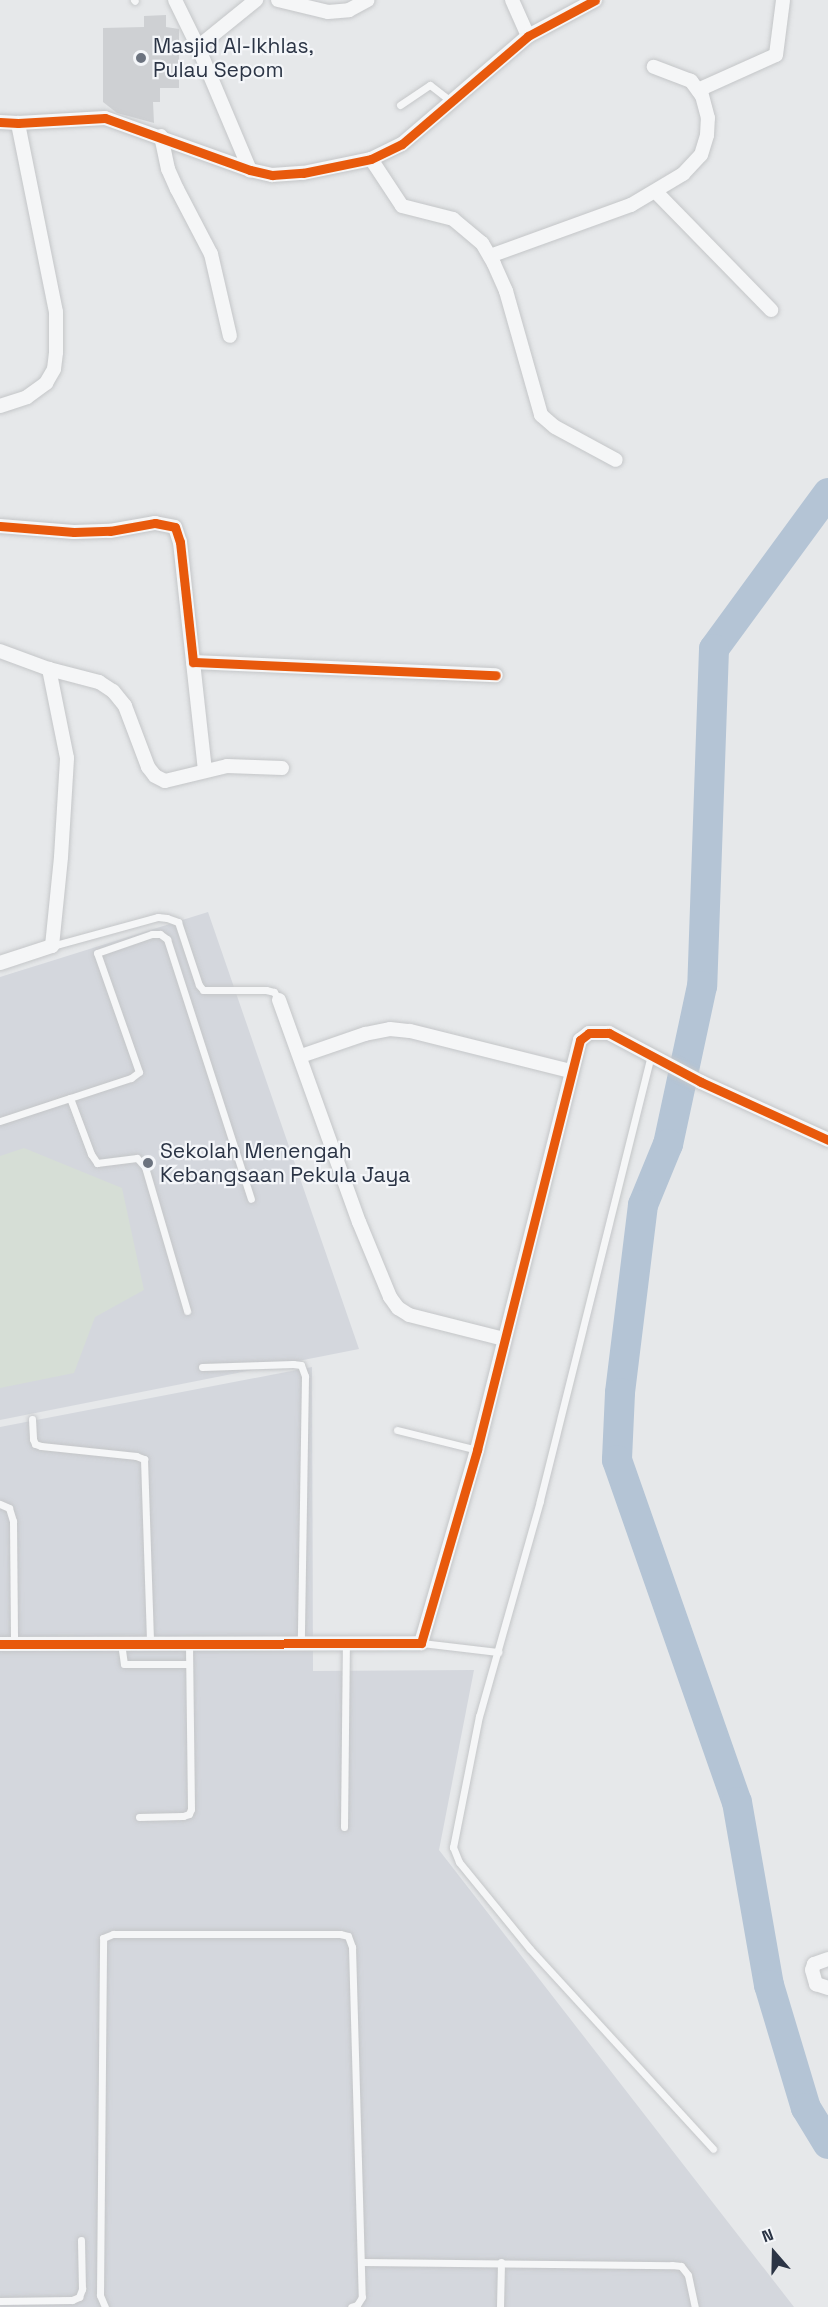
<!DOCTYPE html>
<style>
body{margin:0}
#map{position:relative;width:828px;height:2307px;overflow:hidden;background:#e6e8ea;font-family:"Space Grotesk",sans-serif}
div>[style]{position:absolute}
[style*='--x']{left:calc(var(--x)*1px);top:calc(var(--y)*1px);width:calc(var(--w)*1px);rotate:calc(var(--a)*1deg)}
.built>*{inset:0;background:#d4d7dd}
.green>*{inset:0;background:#d6ded6}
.river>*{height:30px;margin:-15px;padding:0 15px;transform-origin:15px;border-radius:15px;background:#b4c4d5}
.building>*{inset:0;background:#ced0d3}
.roads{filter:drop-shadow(0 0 2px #c4c6c8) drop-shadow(0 0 2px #c4c6c8)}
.lane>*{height:7px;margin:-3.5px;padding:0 3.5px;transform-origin:3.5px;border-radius:3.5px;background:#f5f6f7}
.street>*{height:14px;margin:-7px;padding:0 7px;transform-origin:7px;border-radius:7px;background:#f5f6f7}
.cycleway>*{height:9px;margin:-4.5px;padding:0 4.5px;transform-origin:4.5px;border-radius:4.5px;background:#e8590c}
.dots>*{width:16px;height:16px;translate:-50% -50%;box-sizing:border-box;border:3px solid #f4f6f9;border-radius:50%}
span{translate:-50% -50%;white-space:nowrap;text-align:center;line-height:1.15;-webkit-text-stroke:4.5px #f4f6f9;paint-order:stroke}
.poi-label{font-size:21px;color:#2b3445}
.left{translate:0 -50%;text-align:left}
.north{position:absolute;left:744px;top:2223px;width:60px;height:60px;-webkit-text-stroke:4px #f4f6f9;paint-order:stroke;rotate:340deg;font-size:16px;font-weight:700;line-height:24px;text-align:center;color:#2b3445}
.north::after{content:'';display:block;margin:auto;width:21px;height:27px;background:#2b3445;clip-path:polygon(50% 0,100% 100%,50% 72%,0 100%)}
</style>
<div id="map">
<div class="built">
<i style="clip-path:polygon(208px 912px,359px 1349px,0 1420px,0 977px)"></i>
<i style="clip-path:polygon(312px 1367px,313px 1671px,474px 1670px,439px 1850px,794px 2307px,0 2307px,0 1427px)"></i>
</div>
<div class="green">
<i style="clip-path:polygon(24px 1148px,122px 1188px,144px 1290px,95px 1317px,74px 1373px,0 1388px,0 1156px)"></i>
</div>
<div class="river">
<i style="--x:828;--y:493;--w:193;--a:126.2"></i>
<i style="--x:714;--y:649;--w:337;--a:92"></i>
<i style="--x:702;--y:986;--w:162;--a:102.1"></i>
<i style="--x:668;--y:1144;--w:66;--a:112.3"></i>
<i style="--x:643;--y:1205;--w:189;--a:97"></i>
<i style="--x:620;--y:1393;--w:67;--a:92.6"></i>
<i style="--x:617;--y:1460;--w:362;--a:70.7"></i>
<i style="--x:737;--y:1802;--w:186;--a:80.1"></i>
<i style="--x:769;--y:1985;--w:128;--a:73.3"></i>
<i style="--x:806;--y:2108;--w:42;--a:58.6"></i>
</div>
<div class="building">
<i style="clip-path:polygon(166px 15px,166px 27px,179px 29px,179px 88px,160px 88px,160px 102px,153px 102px,154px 123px,117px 113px,103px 102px,103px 28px,144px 27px,144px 16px)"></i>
</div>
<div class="roads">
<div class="lane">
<i style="--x:134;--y:0;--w:1;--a:45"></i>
<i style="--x:400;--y:105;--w:36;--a:-34"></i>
<i style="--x:430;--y:85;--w:29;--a:38"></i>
<i style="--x:52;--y:946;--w:110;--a:-15.3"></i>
<i style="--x:158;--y:917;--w:9;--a:6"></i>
<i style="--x:167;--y:918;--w:12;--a:20"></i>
<i style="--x:178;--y:922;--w:66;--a:71.6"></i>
<i style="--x:199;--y:985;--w:6;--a:51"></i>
<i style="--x:203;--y:990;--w:63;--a:0"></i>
<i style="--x:266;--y:990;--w:8;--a:14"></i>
<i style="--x:274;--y:992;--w:9;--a:58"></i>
<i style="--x:651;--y:1055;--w:460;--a:104"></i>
<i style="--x:540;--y:1501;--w:223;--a:105.8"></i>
<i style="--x:479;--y:1716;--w:134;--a:101.2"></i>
<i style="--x:453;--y:1847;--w:16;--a:68"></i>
<i style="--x:459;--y:1862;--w:112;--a:50.8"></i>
<i style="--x:530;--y:1949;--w:271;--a:47.5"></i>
<i style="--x:70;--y:1098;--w:64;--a:-18.2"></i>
<i style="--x:131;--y:1078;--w:10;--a:-37"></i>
<i style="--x:139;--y:1072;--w:126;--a:-109.4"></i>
<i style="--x:97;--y:953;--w:58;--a:-19.1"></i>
<i style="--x:152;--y:934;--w:8;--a:0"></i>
<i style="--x:160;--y:934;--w:9;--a:36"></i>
<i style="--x:167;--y:939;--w:273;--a:72.1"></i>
<i style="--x:0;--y:1121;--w:74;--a:-18.2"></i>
<i style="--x:70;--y:1098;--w:60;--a:69.4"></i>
<i style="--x:91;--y:1154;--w:11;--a:56"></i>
<i style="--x:97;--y:1163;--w:40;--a:-7.1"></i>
<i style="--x:137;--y:1158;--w:12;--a:48"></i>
<i style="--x:145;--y:1167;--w:150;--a:73.7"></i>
<i style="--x:202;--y:1367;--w:91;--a:-1.9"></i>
<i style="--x:293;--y:1364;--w:8;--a:7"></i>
<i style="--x:301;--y:1365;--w:12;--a:70"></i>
<i style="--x:305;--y:1376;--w:267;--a:90.9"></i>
<i style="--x:32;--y:1419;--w:20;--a:87"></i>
<i style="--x:33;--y:1439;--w:5;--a:68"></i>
<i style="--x:35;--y:1444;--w:6;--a:18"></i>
<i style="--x:41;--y:1446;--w:96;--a:6"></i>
<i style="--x:136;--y:1456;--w:9;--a:21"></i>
<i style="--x:144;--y:1459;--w:184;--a:88.1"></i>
<i style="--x:397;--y:1430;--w:82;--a:14"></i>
<i style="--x:0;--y:1504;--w:10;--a:24"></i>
<i style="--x:9;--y:1508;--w:14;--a:73"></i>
<i style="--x:13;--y:1521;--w:123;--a:89.5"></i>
<i style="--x:121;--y:1643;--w:21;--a:82"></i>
<i style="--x:124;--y:1664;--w:65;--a:0"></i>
<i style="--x:421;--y:1643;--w:78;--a:6.7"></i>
<i style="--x:139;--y:1817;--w:44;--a:-1.3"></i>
<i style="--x:183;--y:1816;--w:6;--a:-18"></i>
<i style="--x:189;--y:1814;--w:5;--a:-68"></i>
<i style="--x:191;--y:1809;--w:166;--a:-90.7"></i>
<i style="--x:344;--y:1827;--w:184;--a:-89.4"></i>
<i style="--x:362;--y:2262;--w:310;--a:0.6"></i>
<i style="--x:672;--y:2265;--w:9;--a:6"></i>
<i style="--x:681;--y:2266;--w:11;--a:52"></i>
<i style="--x:688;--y:2275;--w:33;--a:78"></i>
<i style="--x:0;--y:2301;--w:72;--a:-0.8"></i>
<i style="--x:72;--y:2300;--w:8;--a:-23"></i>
<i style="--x:79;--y:2297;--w:9;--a:-69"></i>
<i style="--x:82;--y:2289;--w:49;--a:-91.2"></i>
<i style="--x:105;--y:2307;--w:13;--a:-113"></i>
<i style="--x:100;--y:2295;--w:357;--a:-89.5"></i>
<i style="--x:103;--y:1938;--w:11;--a:-22"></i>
<i style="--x:113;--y:1934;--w:227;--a:0"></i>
<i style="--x:340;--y:1934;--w:8;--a:14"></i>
<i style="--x:348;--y:1936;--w:12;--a:70"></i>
<i style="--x:352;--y:1947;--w:350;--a:88.4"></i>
<i style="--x:362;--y:2297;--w:9;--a:122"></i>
<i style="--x:357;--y:2305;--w:6;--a:162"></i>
<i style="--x:500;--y:2307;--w:45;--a:-88.7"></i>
</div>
<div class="street">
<i style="--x:175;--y:0;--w:52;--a:63.9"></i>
<i style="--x:198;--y:47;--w:134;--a:67.1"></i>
<i style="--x:278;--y:0;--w:51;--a:13.5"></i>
<i style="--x:328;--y:12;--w:21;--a:-5"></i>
<i style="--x:349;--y:10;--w:21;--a:-28"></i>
<i style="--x:512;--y:0;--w:39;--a:66"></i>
<i style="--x:198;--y:47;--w:75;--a:-39"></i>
<i style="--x:698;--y:90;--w:85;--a:-24.2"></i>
<i style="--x:776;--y:55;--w:55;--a:-82.7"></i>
<i style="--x:0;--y:122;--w:18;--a:3"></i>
<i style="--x:18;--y:123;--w:87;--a:-3.3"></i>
<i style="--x:105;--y:118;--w:154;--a:19.7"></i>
<i style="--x:250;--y:170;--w:23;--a:13"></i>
<i style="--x:272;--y:175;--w:31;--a:-4"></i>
<i style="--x:303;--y:173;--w:69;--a:-11.6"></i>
<i style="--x:371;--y:159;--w:34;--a:-26"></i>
<i style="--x:402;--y:144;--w:166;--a:-40.6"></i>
<i style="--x:528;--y:36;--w:76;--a:-28.2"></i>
<i style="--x:161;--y:136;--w:34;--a:78"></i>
<i style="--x:168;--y:169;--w:22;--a:66"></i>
<i style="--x:177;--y:189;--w:73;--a:62.4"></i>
<i style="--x:211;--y:254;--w:84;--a:77"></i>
<i style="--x:371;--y:159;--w:56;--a:56.6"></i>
<i style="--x:402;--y:206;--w:53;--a:14.3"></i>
<i style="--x:453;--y:219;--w:38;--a:40"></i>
<i style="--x:482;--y:243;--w:24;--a:60"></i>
<i style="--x:494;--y:264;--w:30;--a:66"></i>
<i style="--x:506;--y:291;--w:129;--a:74.2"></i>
<i style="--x:541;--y:415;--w:18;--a:41"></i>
<i style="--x:555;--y:427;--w:69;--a:28.4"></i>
<i style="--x:656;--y:192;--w:165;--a:45.7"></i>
<i style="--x:490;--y:256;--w:150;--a:-19.9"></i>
<i style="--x:631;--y:205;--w:61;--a:-30.8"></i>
<i style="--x:683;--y:174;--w:26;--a:-47"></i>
<i style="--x:701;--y:155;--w:21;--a:-73"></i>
<i style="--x:707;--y:135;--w:17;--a:-87"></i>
<i style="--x:708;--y:118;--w:23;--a:-105"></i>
<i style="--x:702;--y:96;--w:19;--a:-126"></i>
<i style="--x:691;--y:81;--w:40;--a:-159"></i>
<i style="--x:0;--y:406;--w:28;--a:-18"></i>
<i style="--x:27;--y:397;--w:24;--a:-36"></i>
<i style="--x:46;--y:383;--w:16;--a:-60"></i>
<i style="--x:54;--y:369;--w:17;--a:-83"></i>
<i style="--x:56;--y:352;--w:40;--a:-90"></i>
<i style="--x:56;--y:312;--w:193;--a:-101.4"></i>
<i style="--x:0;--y:526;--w:74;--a:4.6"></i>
<i style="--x:74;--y:532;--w:36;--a:-2"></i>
<i style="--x:110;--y:531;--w:46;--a:-10.1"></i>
<i style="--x:155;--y:523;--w:20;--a:11"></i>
<i style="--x:175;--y:527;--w:16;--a:72"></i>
<i style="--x:180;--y:542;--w:121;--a:83.8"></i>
<i style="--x:193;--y:662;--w:303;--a:2.5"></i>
<i style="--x:0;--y:651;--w:52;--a:20.2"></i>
<i style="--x:49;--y:669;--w:52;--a:14.6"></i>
<i style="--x:99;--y:682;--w:17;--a:33"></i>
<i style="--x:113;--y:691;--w:19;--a:51"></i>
<i style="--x:125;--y:706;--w:65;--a:69.3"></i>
<i style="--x:148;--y:767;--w:11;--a:52"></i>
<i style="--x:155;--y:776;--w:11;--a:27"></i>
<i style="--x:165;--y:781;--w:64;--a:-13.6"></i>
<i style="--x:227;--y:766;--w:55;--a:2.1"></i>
<i style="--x:193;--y:662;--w:109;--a:83.7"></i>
<i style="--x:0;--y:963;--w:55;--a:-18.1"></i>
<i style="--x:52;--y:946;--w:89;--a:-84.2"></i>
<i style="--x:61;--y:857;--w:99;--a:-86.5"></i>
<i style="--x:67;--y:758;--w:91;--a:-101.4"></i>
<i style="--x:279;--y:1000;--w:236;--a:70.2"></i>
<i style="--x:359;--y:1222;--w:81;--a:67.5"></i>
<i style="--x:390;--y:1297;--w:14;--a:54"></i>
<i style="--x:398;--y:1308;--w:13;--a:32"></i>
<i style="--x:409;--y:1315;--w:98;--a:14.2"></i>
<i style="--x:301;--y:1056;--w:68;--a:-19"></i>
<i style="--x:365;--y:1034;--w:25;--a:-11"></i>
<i style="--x:390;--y:1029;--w:20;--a:6"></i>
<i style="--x:410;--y:1031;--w:166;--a:14"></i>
<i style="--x:0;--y:1644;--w:421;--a:-0.1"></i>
<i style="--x:421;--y:1643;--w:201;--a:-73.8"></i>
<i style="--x:477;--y:1450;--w:423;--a:-75.9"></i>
<i style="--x:580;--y:1040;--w:11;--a:-38"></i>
<i style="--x:589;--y:1033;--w:20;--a:0"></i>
<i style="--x:609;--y:1033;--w:104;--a:28"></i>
<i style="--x:701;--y:1082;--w:140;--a:24.5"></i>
<i style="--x:828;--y:1959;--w:15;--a:160"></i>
<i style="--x:814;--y:1964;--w:6;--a:108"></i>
<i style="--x:812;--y:1970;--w:15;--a:74"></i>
<i style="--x:816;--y:1984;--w:13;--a:18"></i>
</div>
</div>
<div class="cycleway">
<i style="--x:0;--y:122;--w:18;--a:3"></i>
<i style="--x:18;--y:123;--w:87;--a:-3.3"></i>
<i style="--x:105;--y:118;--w:154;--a:19.7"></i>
<i style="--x:250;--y:170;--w:23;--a:13"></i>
<i style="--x:272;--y:175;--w:31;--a:-4"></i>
<i style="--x:303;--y:173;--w:69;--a:-11.6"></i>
<i style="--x:371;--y:159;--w:34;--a:-26"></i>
<i style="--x:402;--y:144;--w:166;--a:-40.6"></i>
<i style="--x:528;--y:36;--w:76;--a:-28.2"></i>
<i style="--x:0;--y:526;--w:74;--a:4.6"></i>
<i style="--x:74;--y:532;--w:36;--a:-2"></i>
<i style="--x:110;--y:531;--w:46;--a:-10.1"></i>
<i style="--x:155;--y:523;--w:20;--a:11"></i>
<i style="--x:175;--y:527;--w:16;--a:72"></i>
<i style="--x:180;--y:542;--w:121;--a:83.8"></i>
<i style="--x:193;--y:662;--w:303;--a:2.5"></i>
<i style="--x:0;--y:1644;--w:421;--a:-0.1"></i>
<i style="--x:421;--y:1643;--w:201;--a:-73.8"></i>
<i style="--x:477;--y:1450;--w:423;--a:-75.9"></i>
<i style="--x:580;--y:1040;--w:11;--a:-38"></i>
<i style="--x:589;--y:1033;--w:20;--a:0"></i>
<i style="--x:609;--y:1033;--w:104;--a:28"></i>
<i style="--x:701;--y:1082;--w:140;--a:24.5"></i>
</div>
<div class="dots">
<i style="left:141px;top:58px;background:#6c737f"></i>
<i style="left:148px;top:1163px;background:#6c737f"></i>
</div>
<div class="poi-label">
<span class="left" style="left:153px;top:58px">Masjid Al-Ikhlas,<br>Pulau Sepom</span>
<span class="left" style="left:160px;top:1163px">Sekolah Menengah<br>Kebangsaan Pekula Jaya</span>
</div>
<div class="north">N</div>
</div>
